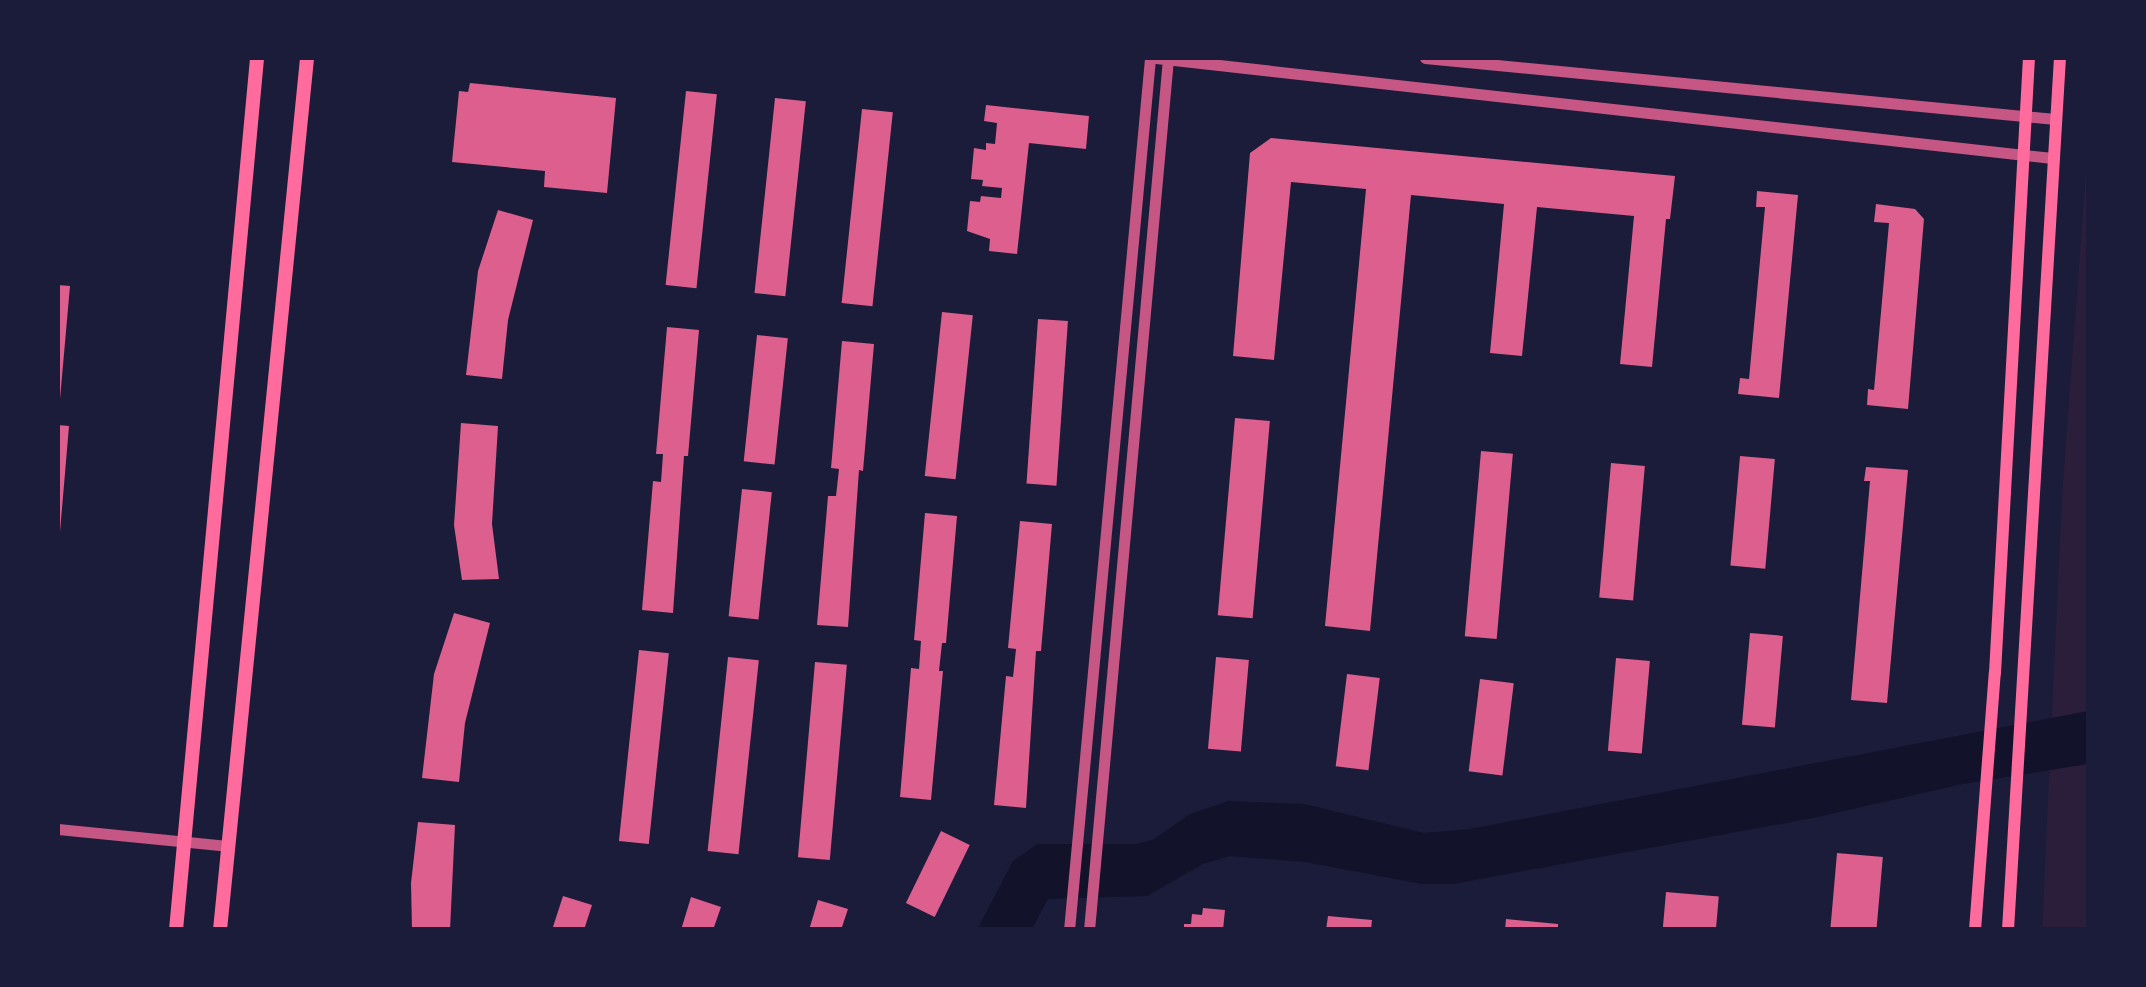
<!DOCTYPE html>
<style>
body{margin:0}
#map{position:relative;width:2146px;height:987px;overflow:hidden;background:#1b1b3a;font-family:"IBM Plex Sans",sans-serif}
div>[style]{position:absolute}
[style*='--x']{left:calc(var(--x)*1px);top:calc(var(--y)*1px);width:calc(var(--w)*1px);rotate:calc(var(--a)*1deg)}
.green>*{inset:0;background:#2a1e3b}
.water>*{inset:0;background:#12122b}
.building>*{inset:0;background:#dd5f8e;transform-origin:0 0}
.tertiary>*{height:11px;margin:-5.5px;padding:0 5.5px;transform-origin:5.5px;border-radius:5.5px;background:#c65784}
.secondary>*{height:12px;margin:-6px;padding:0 6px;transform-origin:6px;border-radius:6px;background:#ff6b9d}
.primary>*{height:14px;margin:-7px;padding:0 7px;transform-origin:7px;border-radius:7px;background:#ff6b9d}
span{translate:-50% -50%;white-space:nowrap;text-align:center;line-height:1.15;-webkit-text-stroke:9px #1b1b3a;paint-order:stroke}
.frame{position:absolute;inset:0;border:60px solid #1b1b3a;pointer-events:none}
</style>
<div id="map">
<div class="green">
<i style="clip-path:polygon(2088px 145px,2088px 929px,2042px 930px,2062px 496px)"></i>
</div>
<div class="water">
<i style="clip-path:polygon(2088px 711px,2088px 764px,1963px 784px,1813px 818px,1453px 884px,1422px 884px,1305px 862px,1230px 856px,1203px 864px,1147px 896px,1048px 899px,1032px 929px,977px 930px,1013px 861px,1037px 844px,1137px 844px,1154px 839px,1190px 814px,1228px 801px,1305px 804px,1424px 833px,1470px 829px)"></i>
</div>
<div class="building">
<i style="clip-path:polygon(470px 83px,616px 98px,607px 193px,544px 187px,545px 171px,452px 162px,459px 91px,468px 92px)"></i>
<i style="left:686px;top:91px;width:31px;height:195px;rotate:6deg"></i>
<i style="left:775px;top:98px;width:31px;height:196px;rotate:6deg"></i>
<i style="clip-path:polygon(986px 105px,1089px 116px,1086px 149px,1029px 143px,1017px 254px,989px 251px,990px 239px,967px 231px,970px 201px,980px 202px,981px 196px,1001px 198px,1002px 188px,982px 186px,983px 180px,971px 179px,974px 148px,986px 150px,986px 143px,995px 144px,997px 123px,984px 121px)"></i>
<i style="left:862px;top:109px;width:31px;height:195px;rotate:6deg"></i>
<i style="clip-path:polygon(1271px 138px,1675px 176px,1670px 219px,1666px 219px,1652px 367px,1620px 364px,1634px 216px,1537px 207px,1522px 356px,1490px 353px,1504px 204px,1411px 195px,1370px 631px,1325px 626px,1366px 189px,1291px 182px,1274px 360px,1233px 356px,1250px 153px)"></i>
<i style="clip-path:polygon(1757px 191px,1798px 195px,1779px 398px,1738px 394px,1740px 378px,1749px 379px,1765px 207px,1756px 207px)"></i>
<i style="clip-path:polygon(1876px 204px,1915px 209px,1924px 219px,1908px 409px,1867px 405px,1868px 389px,1874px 390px,1889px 223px,1874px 222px)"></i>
<i style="clip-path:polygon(498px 210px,533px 220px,508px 320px,502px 379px,466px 375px,478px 271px)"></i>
<i style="clip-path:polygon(58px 285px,70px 286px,60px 399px,58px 399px)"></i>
<i style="left:942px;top:312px;width:31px;height:165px;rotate:6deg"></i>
<i style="left:1038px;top:319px;width:30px;height:165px;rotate:4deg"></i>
<i style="clip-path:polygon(667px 327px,699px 330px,688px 456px,684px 456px,673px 613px,642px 610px,653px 481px,661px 482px,663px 454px,656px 454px)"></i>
<i style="left:757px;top:335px;width:31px;height:127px;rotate:6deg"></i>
<i style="clip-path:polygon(842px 341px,874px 344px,863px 471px,859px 470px,848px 627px,817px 625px,828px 496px,836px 496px,839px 469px,831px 468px)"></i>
<i style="left:1235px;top:418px;width:35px;height:198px;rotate:5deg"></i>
<i style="clip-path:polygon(461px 423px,498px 426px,492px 524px,499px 579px,462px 580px,454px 525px)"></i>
<i style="clip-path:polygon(58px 425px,69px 426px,60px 532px,58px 532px)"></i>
<i style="left:1481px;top:451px;width:32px;height:186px;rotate:5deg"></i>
<i style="left:1740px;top:456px;width:35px;height:110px;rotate:5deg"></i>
<i style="left:1611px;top:463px;width:34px;height:135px;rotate:5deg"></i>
<i style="clip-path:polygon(1866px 467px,1908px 470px,1887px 703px,1851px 700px,1870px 481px,1864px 481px)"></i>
<i style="left:742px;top:489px;width:30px;height:128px;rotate:6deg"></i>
<i style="clip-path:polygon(925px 513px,957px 516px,946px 643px,942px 643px,939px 671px,943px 671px,931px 800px,900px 797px,911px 668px,919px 669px,921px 641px,914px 640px)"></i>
<i style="clip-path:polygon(1020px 521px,1052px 524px,1041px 651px,1036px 651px,1026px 808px,994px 805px,1006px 676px,1013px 677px,1016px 649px,1008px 648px)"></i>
<i style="clip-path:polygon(454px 613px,490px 623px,465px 723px,459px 782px,422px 778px,434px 674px)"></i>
<i style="left:1750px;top:633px;width:33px;height:92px;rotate:5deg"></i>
<i style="left:639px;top:650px;width:30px;height:192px;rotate:6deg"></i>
<i style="left:728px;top:657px;width:31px;height:195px;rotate:6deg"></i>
<i style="left:1216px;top:657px;width:33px;height:92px;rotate:5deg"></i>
<i style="left:1616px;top:658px;width:34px;height:93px;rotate:5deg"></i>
<i style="left:815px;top:662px;width:32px;height:196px;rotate:5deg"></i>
<i style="left:1347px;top:674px;width:33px;height:93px;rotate:7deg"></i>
<i style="left:1480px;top:679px;width:34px;height:93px;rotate:7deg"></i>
<i style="clip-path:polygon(418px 822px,455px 825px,450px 930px,412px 930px,411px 883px)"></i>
<i style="left:941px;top:831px;width:32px;height:80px;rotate:26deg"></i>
<i style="left:1837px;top:853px;width:46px;height:77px;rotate:5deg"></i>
<i style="left:1666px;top:892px;width:53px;height:38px;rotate:5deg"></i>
<i style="clip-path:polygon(563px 896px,592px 905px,584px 930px,552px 930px)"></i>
<i style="clip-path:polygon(691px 897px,721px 907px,713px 930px,681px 930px)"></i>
<i style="clip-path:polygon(818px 900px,848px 909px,841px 930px,809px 930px)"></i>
<i style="clip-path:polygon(1203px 908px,1225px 910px,1223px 930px,1184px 930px,1184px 924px,1191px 924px,1192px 914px,1202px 915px)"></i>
<i style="clip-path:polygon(1328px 916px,1372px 920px,1371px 930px,1326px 930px)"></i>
<i style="clip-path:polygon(1506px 919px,1558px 924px,1558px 930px,1505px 930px)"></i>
</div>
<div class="tertiary">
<i style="--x:1156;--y:58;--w:902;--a:6.37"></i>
<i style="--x:1425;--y:58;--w:633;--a:5.53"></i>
<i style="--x:58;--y:829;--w:170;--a:5.7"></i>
<i style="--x:1069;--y:930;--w:876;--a:-84.69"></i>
<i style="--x:1089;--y:930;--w:876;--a:-84.82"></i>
</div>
<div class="secondary">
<i style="--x:1975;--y:930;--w:258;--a:-85.6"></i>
<i style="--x:1995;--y:673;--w:616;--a:-86.84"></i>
<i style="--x:2008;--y:930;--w:874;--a:-86.59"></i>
</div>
<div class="primary">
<i style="--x:176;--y:930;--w:876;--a:-84.69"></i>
<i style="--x:220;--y:930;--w:876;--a:-84.3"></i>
</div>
<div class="frame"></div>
</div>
